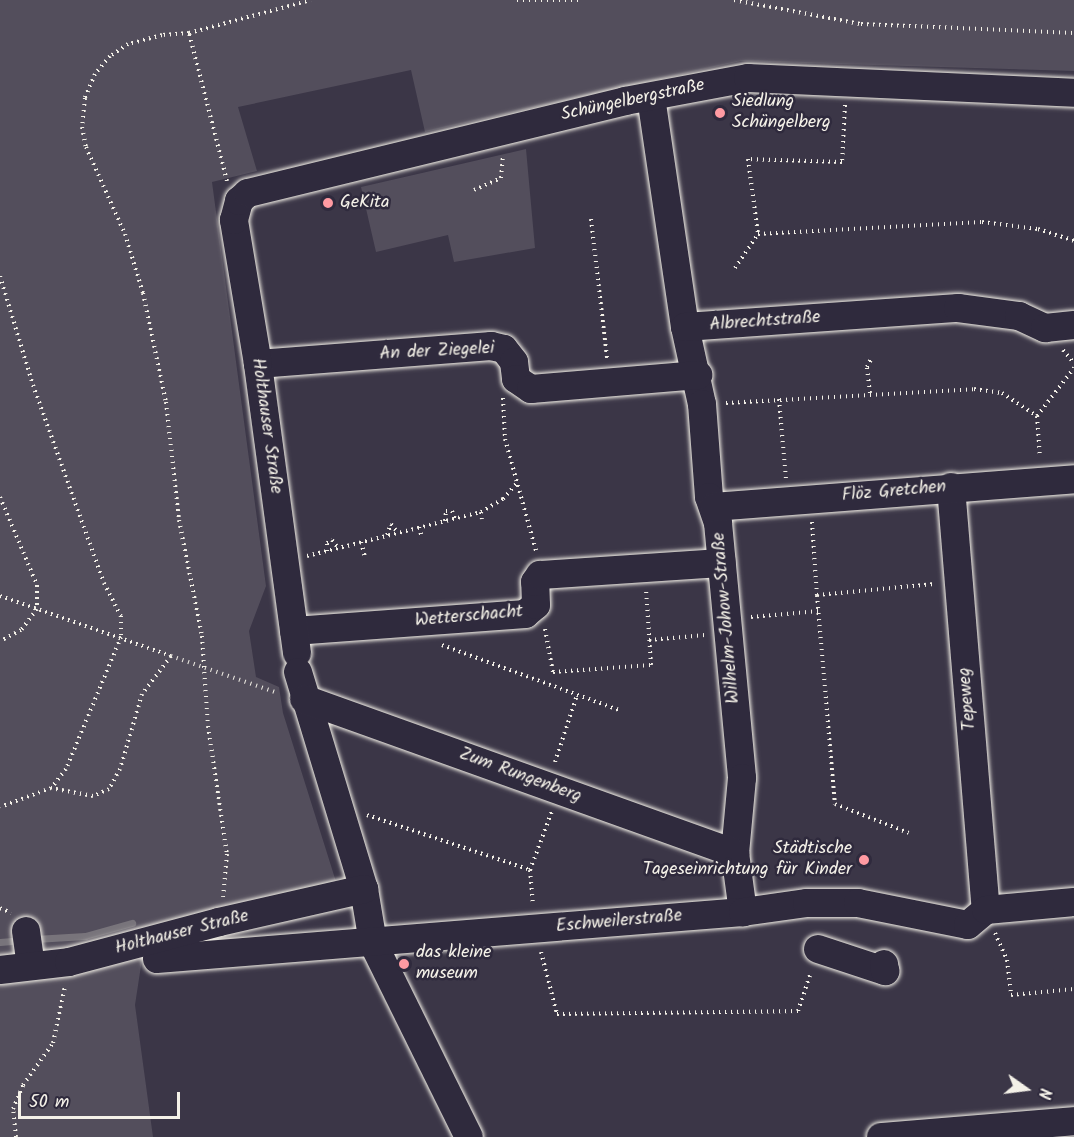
<!DOCTYPE html>
<meta charset="utf-8">
<style>
body{margin:0}
#map{position:relative;width:1074px;height:1137px;overflow:hidden;background:#3b3647;font-family:Kalam,sans-serif}
div>[style]{position:absolute}
[style*='--x']{left:calc(var(--x)*1px);top:calc(var(--y)*1px);width:calc(var(--w)*1px);rotate:calc(var(--a)*1deg)}
.green>*{inset:0;background:#534e5c}
.stream>*{height:7px;margin:-3.5px;padding:0 3.5px;transform-origin:3.5px;border-radius:3.5px;background:#78747b}
.path>*{height:4px;margin-top:-2px;transform-origin:0;background:repeating-linear-gradient(90deg,#f4f1e8 0 1.5px,transparent 0 6px)}
.roads{filter:drop-shadow(0 0 2px #f4f1e8) drop-shadow(0 0 2px #f4f1e8)}
.minor>*{height:28px;margin:-14px;padding:0 14px;transform-origin:14px;border-radius:14px;background:#2f2a3d}
.path-bridge>*{height:4px;margin-top:-2px;transform-origin:0;background:repeating-linear-gradient(90deg,#f4f1e8 0 1.5px,transparent 0 6px)}
.dots>*{width:16px;height:16px;translate:-50% -50%;box-sizing:border-box;border:3px solid #2f2a3d;border-radius:50%}
span{translate:-50% -50%;white-space:nowrap;text-align:center;line-height:1.15;-webkit-text-stroke:5px #2f2a3d;paint-order:stroke}
.street-label{font-size:18px;color:#f4f1e8}
.poi-label{font-size:18px;color:#f4f1e8}
.left{translate:0 -50%;text-align:left}
.right{translate:-100% -50%;text-align:right}
.north{position:absolute;left:996px;top:1059px;width:60px;height:60px;-webkit-text-stroke:4px #2f2a3d;paint-order:stroke;rotate:104deg;font-size:16px;font-weight:700;line-height:24px;text-align:center;color:#f4f1e8}
.north::after{content:'';display:block;margin:auto;width:21px;height:27px;background:#f4f1e8;clip-path:polygon(50% 0,100% 100%,50% 72%,0 100%)}
.scale{position:absolute;left:18px;top:1092px;width:162px;height:27px;box-sizing:border-box;border:3px solid #f4f1e8;border-top:0;padding-left:8px;font-size:18px;line-height:21px;white-space:nowrap;color:#f4f1e8;-webkit-text-stroke:4px #2f2a3d;paint-order:stroke}
</style>
<div id="map">
<div class="green">
<i style="clip-path:polygon(0 0,1074px 0,1074px 71px,741px 61px,425px 132px,411px 70px,238px 107px,257px 171px,212px 182px,266px 586px,249px 631px,256px 677px,279px 687px,283px 713px,338px 888px,144px 946px,135px 1005px,153px 1137px,0 1137px)"></i>
<i style="clip-path:polygon(526px 149px,535px 248px,454px 262px,448px 235px,376px 252px,361px 187px)"></i>
</div>
<div class="stream">
<i style="--x:35;--y:939;--w:50;--a:-3.4"></i>
<i style="--x:85;--y:936;--w:49;--a:-15.5"></i>
<i style="--x:0;--y:942;--w:21;--a:-5"></i>
</div>
<div class="path">
<i style="--x:517;--y:0;--w:66;--a:0"></i>
<i style="--x:734;--y:0;--w:129;--a:10.7"></i>
<i style="--x:861;--y:24;--w:213;--a:2.4"></i>
<i style="--x:189;--y:33;--w:27;--a:176"></i>
<i style="--x:162;--y:35;--w:35;--a:165"></i>
<i style="--x:128;--y:44;--w:22;--a:146"></i>
<i style="--x:110;--y:56;--w:23;--a:130"></i>
<i style="--x:95;--y:74;--w:26;--a:113"></i>
<i style="--x:85;--y:98;--w:29;--a:96"></i>
<i style="--x:82;--y:127;--w:20;--a:79"></i>
<i style="--x:86;--y:147;--w:95;--a:65.9"></i>
<i style="--x:125;--y:234;--w:62;--a:73"></i>
<i style="--x:143;--y:293;--w:111;--a:78.1"></i>
<i style="--x:166;--y:402;--w:119;--a:83.7"></i>
<i style="--x:179;--y:520;--w:118;--a:78.8"></i>
<i style="--x:202;--y:636;--w:90;--a:86.2"></i>
<i style="--x:208;--y:726;--w:129;--a:81.6"></i>
<i style="--x:227;--y:854;--w:43;--a:95.3"></i>
<i style="--x:845;--y:105;--w:57;--a:93"></i>
<i style="--x:842;--y:162;--w:94;--a:-178.2"></i>
<i style="--x:748;--y:159;--w:76;--a:82.4"></i>
<i style="--x:758;--y:234;--w:224;--a:-3.1"></i>
<i style="--x:982;--y:222;--w:56;--a:7.1"></i>
<i style="--x:1038;--y:229;--w:38;--a:18"></i>
<i style="--x:227;--y:181;--w:153;--a:-104.4"></i>
<i style="--x:189;--y:33;--w:126;--a:-15.1"></i>
<i style="--x:474;--y:190;--w:30;--a:-24"></i>
<i style="--x:501;--y:178;--w:22;--a:-85"></i>
<i style="--x:591;--y:219;--w:140;--a:83.4"></i>
<i style="--x:735;--y:268;--w:41;--a:-55.9"></i>
<i style="--x:0;--y:276;--w:114;--a:73.2"></i>
<i style="--x:33;--y:385;--w:210;--a:70.3"></i>
<i style="--x:104;--y:583;--w:37;--a:63"></i>
<i style="--x:121;--y:616;--w:21;--a:90"></i>
<i style="--x:121;--y:637;--w:143;--a:112.6"></i>
<i style="--x:66;--y:769;--w:24;--a:128"></i>
<i style="--x:51;--y:788;--w:54;--a:159.6"></i>
<i style="--x:1063;--y:350;--w:17;--a:50"></i>
<i style="--x:870;--y:393;--w:26;--a:-97"></i>
<i style="--x:867;--y:367;--w:9;--a:-63"></i>
<i style="--x:503;--y:398;--w:41;--a:87.2"></i>
<i style="--x:505;--y:439;--w:116;--a:74.5"></i>
<i style="--x:779;--y:399;--w:80;--a:85"></i>
<i style="--x:726;--y:403;--w:248;--a:-3.2"></i>
<i style="--x:974;--y:389;--w:28;--a:8"></i>
<i style="--x:1002;--y:393;--w:42;--a:33.3"></i>
<i style="--x:1037;--y:416;--w:61;--a:-52.4"></i>
<i style="--x:1037;--y:416;--w:41;--a:85.8"></i>
<i style="--x:0;--y:497;--w:95;--a:67.2"></i>
<i style="--x:37;--y:585;--w:24;--a:90"></i>
<i style="--x:37;--y:609;--w:26;--a:127"></i>
<i style="--x:21;--y:630;--w:24;--a:152"></i>
<i style="--x:481;--y:512;--w:26;--a:-31"></i>
<i style="--x:503;--y:499;--w:23;--a:-49"></i>
<i style="--x:445;--y:521;--w:10;--a:-84"></i>
<i style="--x:446;--y:511;--w:6;--a:0"></i>
<i style="--x:452;--y:511;--w:9;--a:69"></i>
<i style="--x:812;--y:522;--w:73;--a:86.1"></i>
<i style="--x:817;--y:595;--w:118;--a:-5.4"></i>
<i style="--x:419;--y:527;--w:11;--a:75"></i>
<i style="--x:387;--y:535;--w:12;--a:-70"></i>
<i style="--x:391;--y:524;--w:11;--a:52"></i>
<i style="--x:361;--y:542;--w:16;--a:75"></i>
<i style="--x:327;--y:551;--w:8;--a:-90"></i>
<i style="--x:327;--y:543;--w:6;--a:-31"></i>
<i style="--x:332;--y:540;--w:10;--a:53"></i>
<i style="--x:307;--y:556;--w:179;--a:-14.2"></i>
<i style="--x:481;--y:512;--w:7;--a:82"></i>
<i style="--x:817;--y:595;--w:210;--a:85.1"></i>
<i style="--x:835;--y:804;--w:79;--a:21.4"></i>
<i style="--x:0;--y:596;--w:181;--a:19.3"></i>
<i style="--x:171;--y:656;--w:48;--a:127.3"></i>
<i style="--x:142;--y:694;--w:78;--a:106.3"></i>
<i style="--x:120;--y:769;--w:23;--a:119"></i>
<i style="--x:109;--y:789;--w:17;--a:156"></i>
<i style="--x:93;--y:796;--w:43;--a:-169.2"></i>
<i style="--x:751;--y:617;--w:68;--a:-5"></i>
<i style="--x:545;--y:629;--w:44;--a:79.5"></i>
<i style="--x:553;--y:672;--w:98;--a:-4.1"></i>
<i style="--x:651;--y:665;--w:75;--a:-93.8"></i>
<i style="--x:649;--y:640;--w:56;--a:-5.1"></i>
<i style="--x:442;--y:645;--w:191;--a:20.2"></i>
<i style="--x:555;--y:762;--w:71;--a:-71.8"></i>
<i style="--x:367;--y:815;--w:172;--a:18.6"></i>
<i style="--x:530;--y:870;--w:63;--a:-69.6"></i>
<i style="--x:530;--y:870;--w:36;--a:85"></i>
<i style="--x:0;--y:908;--w:12;--a:24"></i>
<i style="--x:995;--y:933;--w:30;--a:66"></i>
<i style="--x:1007;--y:960;--w:35;--a:83"></i>
<i style="--x:1011;--y:995;--w:63;--a:-5.4"></i>
<i style="--x:541;--y:952;--w:64;--a:75.5"></i>
<i style="--x:557;--y:1014;--w:241;--a:-0.7"></i>
<i style="--x:798;--y:1011;--w:41;--a:-71.6"></i>
<i style="--x:16;--y:1137;--w:28;--a:-96"></i>
<i style="--x:13;--y:1109;--w:26;--a:-67"></i>
<i style="--x:23;--y:1085;--w:52;--a:-54.5"></i>
<i style="--x:53;--y:1043;--w:58;--a:-78.1"></i>
</div>
<div class="roads">
<div class="minor">
<i style="--x:651;--y:97;--w:232;--a:81.6"></i>
<i style="--x:685;--y:327;--w:79;--a:77.6"></i>
<i style="--x:702;--y:404;--w:93;--a:85.7"></i>
<i style="--x:709;--y:497;--w:28;--a:71"></i>
<i style="--x:718;--y:523;--w:256;--a:84.6"></i>
<i style="--x:742;--y:778;--w:75;--a:95.3"></i>
<i style="--x:735;--y:853;--w:60;--a:82.3"></i>
<i style="--x:685;--y:327;--w:274;--a:-4"></i>
<i style="--x:958;--y:308;--w:62;--a:7.5"></i>
<i style="--x:1019;--y:316;--w:29;--a:25"></i>
<i style="--x:1045;--y:328;--w:29;--a:-6"></i>
<i style="--x:258;--y:364;--w:234;--a:-4.4"></i>
<i style="--x:491;--y:346;--w:13;--a:13"></i>
<i style="--x:504;--y:349;--w:16;--a:52"></i>
<i style="--x:514;--y:362;--w:17;--a:83"></i>
<i style="--x:516;--y:379;--w:18;--a:34"></i>
<i style="--x:531;--y:389;--w:168;--a:-4.8"></i>
<i style="--x:951;--y:487;--w:424;--a:85.3"></i>
<i style="--x:714;--y:507;--w:361;--a:-4.4"></i>
<i style="--x:294;--y:631;--w:232;--a:-4.2"></i>
<i style="--x:525;--y:614;--w:14;--a:-39"></i>
<i style="--x:536;--y:605;--w:23;--a:-92"></i>
<i style="--x:535;--y:582;--w:9;--a:-54"></i>
<i style="--x:540;--y:575;--w:182;--a:-3.8"></i>
<i style="--x:297;--y:653;--w:292;--a:-97.7"></i>
<i style="--x:258;--y:364;--w:146;--a:-99.5"></i>
<i style="--x:234;--y:220;--w:20;--a:-75"></i>
<i style="--x:239;--y:201;--w:12;--a:-42"></i>
<i style="--x:248;--y:193;--w:388;--a:-13.7"></i>
<i style="--x:625;--y:101;--w:125;--a:-10.6"></i>
<i style="--x:748;--y:78;--w:326;--a:2.6"></i>
<i style="--x:298;--y:672;--w:227;--a:73.1"></i>
<i style="--x:364;--y:889;--w:55;--a:80.5"></i>
<i style="--x:373;--y:943;--w:216;--a:63.7"></i>
<i style="--x:304;--y:699;--w:458;--a:19.7"></i>
<i style="--x:26;--y:931;--w:34;--a:82"></i>
<i style="--x:818;--y:949;--w:71;--a:18.2"></i>
<i style="--x:885;--y:971;--w:7;--a:-98"></i>
<i style="--x:157;--y:959;--w:588;--a:-4.59"></i>
<i style="--x:743;--y:912;--w:65;--a:-8"></i>
<i style="--x:807;--y:903;--w:51;--a:0"></i>
<i style="--x:858;--y:903;--w:112;--a:11.3"></i>
<i style="--x:968;--y:925;--w:23;--a:-40"></i>
<i style="--x:986;--y:910;--w:88;--a:-5.2"></i>
<i style="--x:0;--y:970;--w:69;--a:-6.6"></i>
<i style="--x:69;--y:962;--w:155;--a:-14.9"></i>
<i style="--x:219;--y:922;--w:149;--a:-12.8"></i>
<i style="--x:881;--y:1137;--w:194;--a:-4.7"></i>
</div>
</div>
<div class="path-bridge">
<i style="--x:171;--y:656;--w:110;--a:19.1"></i>
</div>
<div class="dots">
<i style="left:720px;top:113px;background:#ff9aa2"></i>
<i style="left:328px;top:203px;background:#ff9aa2"></i>
<i style="left:864px;top:860px;background:#ff9aa2"></i>
<i style="left:404px;top:964px;background:#ff9aa2"></i>
</div>
<div class="street-label">
<span style="left:633px;top:101px;rotate:-12deg">Schüngelbergstraße</span>
<span style="left:765px;top:322px;rotate:-4deg">Albrechtstraße</span>
<span style="left:437px;top:352px;rotate:-3deg">An der Ziegelei</span>
<span style="left:266px;top:426px;rotate:82deg">Holthauser Straße</span>
<span style="left:894px;top:492px;rotate:-5deg">Flöz Gretchen</span>
<span style="left:469px;top:617px;rotate:-5deg">Wetterschacht</span>
<span style="left:727px;top:618px;rotate:-95deg">Wilhelm-Johow-Straße</span>
<span style="left:968px;top:699px;rotate:-95deg">Tepeweg</span>
<span style="left:520px;top:776px;rotate:20deg">Zum Rungenberg</span>
<span style="left:619px;top:922px;rotate:-5deg">Eschweilerstraße</span>
<span style="left:182px;top:933px;rotate:-14deg">Holthauser Straße</span>
</div>
<div class="poi-label">
<span class="left" style="left:732px;top:113px">Siedlung<br>Schüngelberg</span>
<span class="left" style="left:340px;top:203px">GeKita</span>
<span class="right" style="left:852px;top:860px">Städtische<br>Tageseinrichtung für Kinder</span>
<span class="left" style="left:416px;top:964px">das kleine<br>museum</span>
</div>
<div class="north">N</div>
<div class="scale">50 m</div>
</div>
